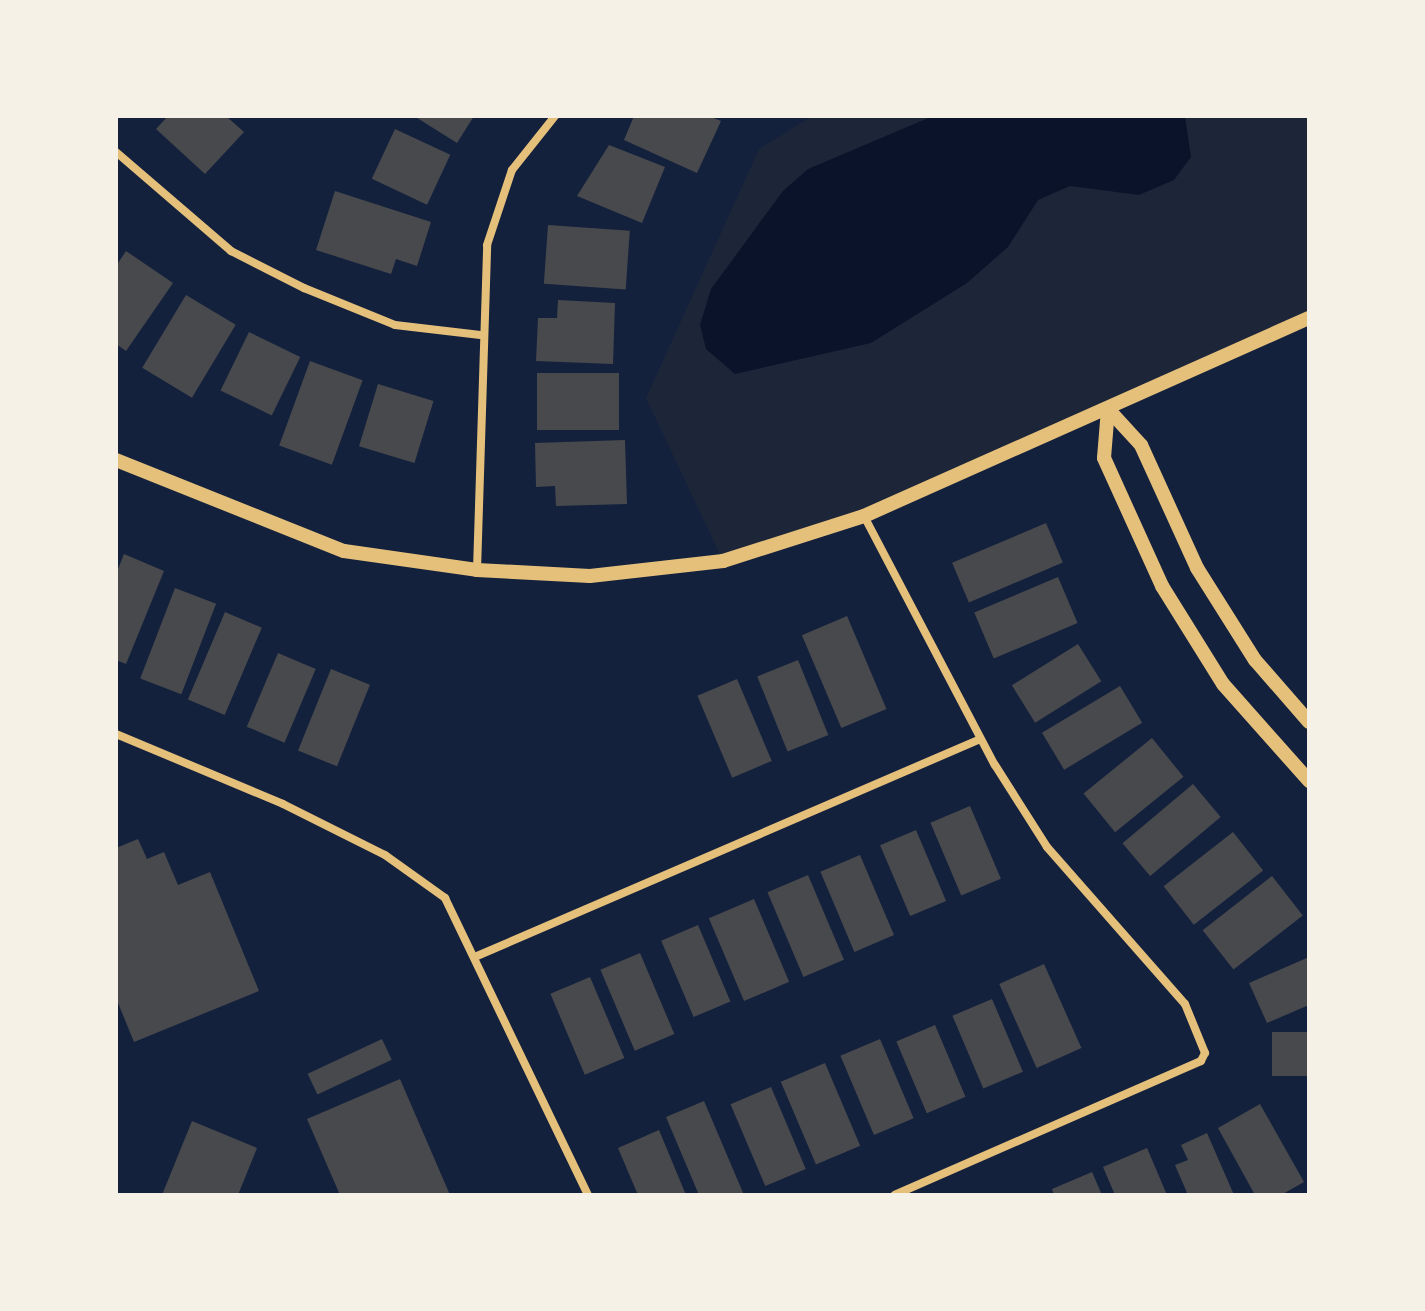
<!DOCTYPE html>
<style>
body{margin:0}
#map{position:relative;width:1425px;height:1311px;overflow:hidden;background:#14213d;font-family:Quicksand,sans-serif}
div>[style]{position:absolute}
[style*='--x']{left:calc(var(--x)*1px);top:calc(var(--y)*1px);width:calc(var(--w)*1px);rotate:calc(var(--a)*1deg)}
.green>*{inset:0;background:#1d2539}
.water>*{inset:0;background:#0b132b}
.building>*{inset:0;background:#48494c;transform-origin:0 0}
.minor>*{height:8px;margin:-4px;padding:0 4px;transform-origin:4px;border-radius:4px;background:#e5c07b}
.tertiary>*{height:14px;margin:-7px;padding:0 7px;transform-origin:7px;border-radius:7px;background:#e5c07b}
span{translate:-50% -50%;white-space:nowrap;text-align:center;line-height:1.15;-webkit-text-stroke:6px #f6f1e7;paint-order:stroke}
.frame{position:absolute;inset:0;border:118px solid #f6f1e7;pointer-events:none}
</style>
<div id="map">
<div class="green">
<i style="clip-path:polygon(812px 116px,1309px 116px,1309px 318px,864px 516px,723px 561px,646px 398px,759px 149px)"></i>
</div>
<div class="water">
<i style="clip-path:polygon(933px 116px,1185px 116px,1191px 157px,1174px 180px,1139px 195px,1070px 186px,1038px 200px,1008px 247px,967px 283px,871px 343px,735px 374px,706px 349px,700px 325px,711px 289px,783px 191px,808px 169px)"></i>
</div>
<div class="building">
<i style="clip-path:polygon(168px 116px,226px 116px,244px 132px,205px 174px,156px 129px)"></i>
<i style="clip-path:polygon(414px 116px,474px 116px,457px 143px)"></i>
<i style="clip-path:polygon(634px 116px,709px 116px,721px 121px,697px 173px,624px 140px)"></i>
<i style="left:395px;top:129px;width:61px;height:55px;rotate:25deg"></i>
<i style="clip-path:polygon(609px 145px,665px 167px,642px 223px,577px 196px)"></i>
<i style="clip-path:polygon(335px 191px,431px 222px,417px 266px,396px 259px,391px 274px,316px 250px)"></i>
<i style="left:548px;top:225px;width:82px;height:59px;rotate:4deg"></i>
<i style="clip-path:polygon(126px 251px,173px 283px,126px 351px,116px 344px,116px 266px)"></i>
<i style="left:186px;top:295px;width:58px;height:85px;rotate:31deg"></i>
<i style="clip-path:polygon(558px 300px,615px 303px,613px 364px,536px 361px,538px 318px,557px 318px)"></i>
<i style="left:249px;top:332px;width:57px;height:65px;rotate:26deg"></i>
<i style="left:310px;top:361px;width:56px;height:90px;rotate:20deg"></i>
<i style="left:619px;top:373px;width:57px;height:82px;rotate:90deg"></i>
<i style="left:378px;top:384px;width:58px;height:65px;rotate:17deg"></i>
<i style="clip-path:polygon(625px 440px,627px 504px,556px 506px,555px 486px,536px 487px,535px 443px)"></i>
<i style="left:1046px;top:523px;width:43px;height:102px;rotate:67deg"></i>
<i style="clip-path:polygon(124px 554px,164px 571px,126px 664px,116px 660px,116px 574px)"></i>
<i style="left:1058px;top:577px;width:50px;height:91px;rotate:67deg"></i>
<i style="left:175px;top:588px;width:44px;height:97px;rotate:21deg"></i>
<i style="left:225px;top:612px;width:40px;height:95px;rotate:23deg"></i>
<i style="left:847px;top:616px;width:101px;height:49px;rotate:67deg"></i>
<i style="left:1078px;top:644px;width:44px;height:78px;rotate:58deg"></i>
<i style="left:278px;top:653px;width:41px;height:80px;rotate:23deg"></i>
<i style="left:798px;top:660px;width:81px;height:44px;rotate:68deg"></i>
<i style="left:331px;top:669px;width:42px;height:88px;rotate:22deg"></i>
<i style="left:737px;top:679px;width:89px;height:43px;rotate:67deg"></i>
<i style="left:1120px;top:686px;width:43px;height:91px;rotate:59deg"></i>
<i style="left:1152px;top:738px;width:50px;height:88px;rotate:51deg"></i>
<i style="left:1193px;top:784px;width:43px;height:92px;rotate:50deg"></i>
<i style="left:970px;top:806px;width:79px;height:43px;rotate:67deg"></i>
<i style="left:916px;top:830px;width:77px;height:39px;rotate:67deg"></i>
<i style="left:1233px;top:832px;width:49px;height:88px;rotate:52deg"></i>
<i style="clip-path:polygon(138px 839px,147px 859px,164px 852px,178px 885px,210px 872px,259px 991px,134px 1042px,116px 998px,116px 848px)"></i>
<i style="left:860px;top:855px;width:87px;height:43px;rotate:67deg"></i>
<i style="left:808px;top:875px;width:92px;height:44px;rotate:67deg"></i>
<i style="left:1272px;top:876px;width:50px;height:88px;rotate:52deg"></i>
<i style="left:754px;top:899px;width:90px;height:49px;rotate:67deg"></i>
<i style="left:698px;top:925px;width:83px;height:40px;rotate:67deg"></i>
<i style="left:640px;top:953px;width:88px;height:43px;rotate:67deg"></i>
<i style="clip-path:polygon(1309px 957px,1309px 1005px,1267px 1023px,1249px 983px)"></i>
<i style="left:1044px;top:964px;width:92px;height:49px;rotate:66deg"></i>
<i style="left:590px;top:977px;width:88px;height:43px;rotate:67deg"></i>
<i style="left:992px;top:999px;width:79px;height:43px;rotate:67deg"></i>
<i style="left:935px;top:1025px;width:78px;height:42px;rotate:67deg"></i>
<i style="left:1309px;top:1032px;width:44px;height:37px;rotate:90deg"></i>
<i style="left:382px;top:1039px;width:23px;height:82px;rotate:65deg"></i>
<i style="left:880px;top:1039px;width:86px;height:43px;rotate:67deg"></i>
<i style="left:825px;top:1063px;width:90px;height:48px;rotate:67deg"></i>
<i style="clip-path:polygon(400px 1079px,450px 1195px,340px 1195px,307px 1119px)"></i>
<i style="left:771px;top:1087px;width:89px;height:44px;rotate:67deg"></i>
<i style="clip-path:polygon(704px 1101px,744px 1195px,699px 1195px,666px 1117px)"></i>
<i style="clip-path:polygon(1260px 1104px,1304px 1182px,1281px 1195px,1255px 1195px,1218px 1128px)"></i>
<i style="clip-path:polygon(192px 1121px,257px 1148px,238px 1195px,162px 1195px)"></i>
<i style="clip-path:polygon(659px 1130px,686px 1195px,638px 1195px,618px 1148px)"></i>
<i style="clip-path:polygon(1207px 1133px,1234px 1195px,1188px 1195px,1175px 1165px,1188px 1160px,1181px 1145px)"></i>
<i style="clip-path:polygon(1147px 1148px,1167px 1195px,1115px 1195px,1103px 1167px)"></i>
<i style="clip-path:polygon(1092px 1172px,1102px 1195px,1054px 1195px,1052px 1189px)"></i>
</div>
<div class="minor">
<i style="--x:116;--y:152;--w:152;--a:40.7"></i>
<i style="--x:231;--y:251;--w:82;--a:26.9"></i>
<i style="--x:304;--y:288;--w:98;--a:22.1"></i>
<i style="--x:395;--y:325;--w:86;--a:6.7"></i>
<i style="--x:864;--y:516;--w:281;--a:62.3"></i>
<i style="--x:995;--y:765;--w:97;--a:57.6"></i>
<i style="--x:1047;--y:847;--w:209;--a:48.7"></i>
<i style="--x:1185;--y:1004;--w:53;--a:67.8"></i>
<i style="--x:1205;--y:1053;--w:9;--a:117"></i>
<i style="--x:1201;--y:1061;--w:334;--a:156.4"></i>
<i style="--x:477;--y:570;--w:325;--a:-88.2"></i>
<i style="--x:487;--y:245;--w:79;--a:-71.6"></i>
<i style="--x:512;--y:170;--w:69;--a:-51.5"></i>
<i style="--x:116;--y:734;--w:181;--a:22.7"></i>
<i style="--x:283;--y:804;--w:114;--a:26.6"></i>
<i style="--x:385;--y:855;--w:74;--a:35.6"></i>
<i style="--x:445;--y:898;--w:330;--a:64.3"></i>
<i style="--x:477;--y:956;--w:546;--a:-23.32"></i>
</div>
<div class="tertiary">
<i style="--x:1108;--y:409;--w:49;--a:94.7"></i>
<i style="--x:1104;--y:458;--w:141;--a:65.6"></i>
<i style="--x:1162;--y:586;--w:115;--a:58.1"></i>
<i style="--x:1223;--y:684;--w:130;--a:48.4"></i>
<i style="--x:1108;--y:409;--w:49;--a:47.5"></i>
<i style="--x:1141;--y:445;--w:135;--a:65.5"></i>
<i style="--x:1197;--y:568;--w:109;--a:57.8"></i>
<i style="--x:1255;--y:660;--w:82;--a:48.9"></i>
<i style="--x:116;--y:460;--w:245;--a:21.8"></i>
<i style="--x:344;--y:551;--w:134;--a:8.1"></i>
<i style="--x:477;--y:570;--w:113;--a:3"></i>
<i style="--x:590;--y:576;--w:134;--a:-6.4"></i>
<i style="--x:723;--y:561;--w:148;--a:-17.7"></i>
<i style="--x:864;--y:516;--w:487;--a:-24"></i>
</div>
<div class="frame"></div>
</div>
